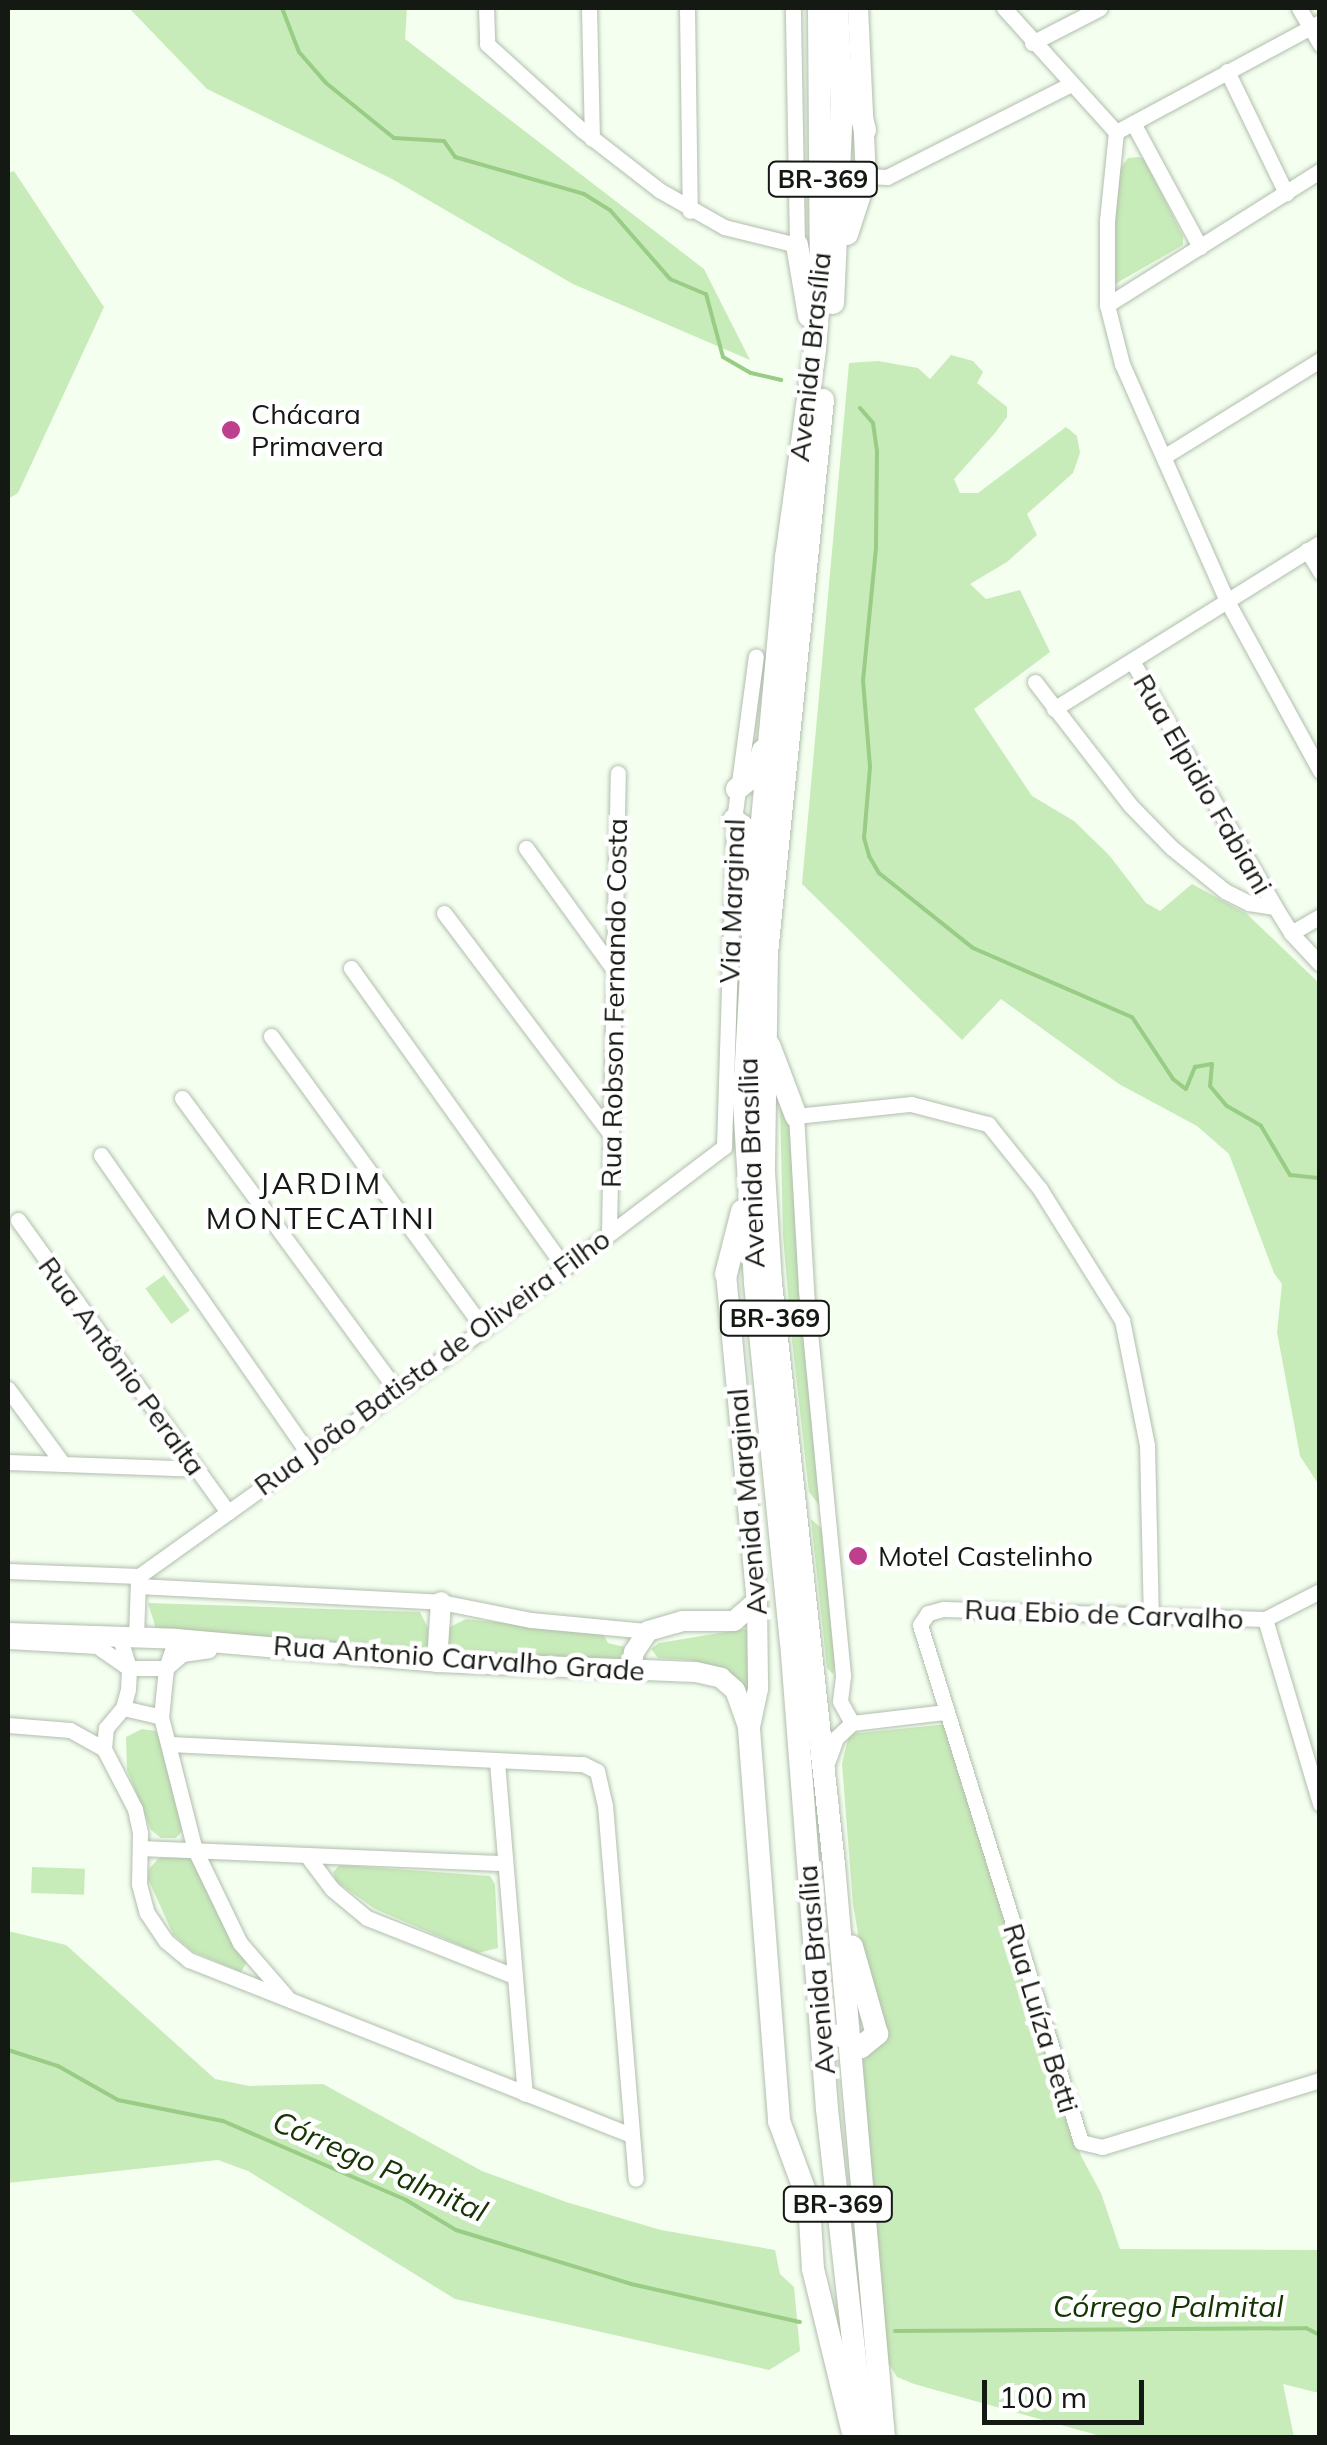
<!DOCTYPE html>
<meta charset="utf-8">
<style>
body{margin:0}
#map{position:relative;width:1327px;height:2445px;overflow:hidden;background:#f4fff0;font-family:Mulish,sans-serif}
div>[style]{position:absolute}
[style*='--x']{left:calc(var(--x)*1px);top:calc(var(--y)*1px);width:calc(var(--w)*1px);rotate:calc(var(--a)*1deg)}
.green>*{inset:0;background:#c8ebba;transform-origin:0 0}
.stream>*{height:4px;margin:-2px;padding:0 2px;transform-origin:2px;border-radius:2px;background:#99cc85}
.roads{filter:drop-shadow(0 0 2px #b2bead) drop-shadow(0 0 2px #b2bead)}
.minor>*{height:15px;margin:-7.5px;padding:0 7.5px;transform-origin:7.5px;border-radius:7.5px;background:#fff}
.major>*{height:20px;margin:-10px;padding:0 10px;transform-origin:10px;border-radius:10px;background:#fff}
.highway>*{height:22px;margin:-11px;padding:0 11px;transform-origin:11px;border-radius:11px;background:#fff}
.dots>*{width:28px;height:28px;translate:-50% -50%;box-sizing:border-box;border:5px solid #fff;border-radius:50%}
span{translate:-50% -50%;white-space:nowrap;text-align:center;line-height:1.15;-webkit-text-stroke:9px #fff;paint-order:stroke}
.shield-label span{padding:2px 8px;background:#fff;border:2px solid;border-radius:8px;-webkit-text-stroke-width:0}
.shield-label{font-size:25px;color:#151913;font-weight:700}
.street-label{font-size:28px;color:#151913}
.poi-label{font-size:28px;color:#151913}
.left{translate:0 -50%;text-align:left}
.neighbourhood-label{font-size:30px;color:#151913;letter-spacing:2.5px}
.water-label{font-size:30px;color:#143503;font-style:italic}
.frame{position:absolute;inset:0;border:10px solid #151913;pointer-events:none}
.scale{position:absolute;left:982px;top:2380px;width:162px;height:45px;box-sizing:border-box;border:5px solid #151913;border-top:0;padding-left:12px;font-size:30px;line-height:35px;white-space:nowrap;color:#151913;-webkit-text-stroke:8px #fff;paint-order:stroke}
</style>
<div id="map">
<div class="green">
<i style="clip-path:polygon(129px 8px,407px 8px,405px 39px,704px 269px,750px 360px,573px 284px,392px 179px,207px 89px)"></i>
<i style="clip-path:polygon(1139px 157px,1144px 159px,1183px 236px,1183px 245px,1115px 284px,1110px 271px,1120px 169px,1128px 158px)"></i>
<i style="clip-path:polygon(14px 171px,104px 307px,18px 493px,8px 499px,8px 173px)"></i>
<i style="clip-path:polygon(951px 355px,973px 361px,983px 372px,977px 383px,1007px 407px,1007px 417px,995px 433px,954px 479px,960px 493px,978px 493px,1066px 427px,1077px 436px,1080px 453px,1073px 473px,1027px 514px,1037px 535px,1007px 562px,970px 584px,986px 599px,1020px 590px,1050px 652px,974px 709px,1032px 796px,1074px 821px,1109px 855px,1146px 903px,1160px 911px,1192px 884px,1247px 914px,1319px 983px,1319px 1485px,1300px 1456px,1277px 1332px,1282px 1284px,1274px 1273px,1229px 1154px,1197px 1126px,1119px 1084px,1001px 999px,962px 1040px,802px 884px,849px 363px,878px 361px,918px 368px,930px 379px)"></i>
<i style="clip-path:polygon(780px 1103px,788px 1115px,792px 1138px,820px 1506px,809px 1492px,792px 1340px,783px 1236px)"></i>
<i style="left:164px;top:1275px;width:44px;height:23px;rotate:54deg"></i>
<i style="clip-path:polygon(811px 1519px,823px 1530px,837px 1660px,833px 1674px,827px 1668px)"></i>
<i style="clip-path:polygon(148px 1603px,420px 1612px,428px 1628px,428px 1652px,156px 1629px)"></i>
<i style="clip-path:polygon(466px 1619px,603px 1634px,608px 1643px,629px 1648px,623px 1660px,462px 1657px,447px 1647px,446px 1629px)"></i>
<i style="clip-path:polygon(744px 1629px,753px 1631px,750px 1691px,724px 1671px,690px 1660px,658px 1658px,651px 1649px,659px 1643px)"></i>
<i style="clip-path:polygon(948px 1724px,1081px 2156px,1101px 2193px,1120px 2249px,1319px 2250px,1319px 2393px,1283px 2384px,1294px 2437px,1104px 2437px,914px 2384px,897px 2377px,887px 2361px,862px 2062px,877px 2046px,853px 1904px,842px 1764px,849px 1734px)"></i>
<i style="clip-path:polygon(142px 1729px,156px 1731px,161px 1738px,184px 1829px,176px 1838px,161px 1838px,151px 1830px,127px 1770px,126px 1737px)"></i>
<i style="clip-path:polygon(188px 1857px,193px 1859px,219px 1917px,247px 1962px,241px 1972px,192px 1951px,173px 1934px,148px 1879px,149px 1869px,159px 1858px)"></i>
<i style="clip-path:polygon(340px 1865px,490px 1876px,495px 1884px,498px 1948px,478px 1953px,375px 1909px,336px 1881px,333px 1872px)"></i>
<i style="left:32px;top:1867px;width:53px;height:26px;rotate:2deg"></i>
<i style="clip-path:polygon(8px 1931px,66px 1945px,215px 2079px,249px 2086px,323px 2084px,482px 2171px,566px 2202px,661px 2230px,775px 2250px,780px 2274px,794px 2287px,800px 2351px,769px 2370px,455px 2299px,248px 2171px,218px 2160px,8px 2183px)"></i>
</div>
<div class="stream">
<i style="--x:282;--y:8;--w:47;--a:68.9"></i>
<i style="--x:299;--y:52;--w:41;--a:48.9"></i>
<i style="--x:326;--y:83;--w:87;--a:39"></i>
<i style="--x:394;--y:138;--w:50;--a:3.4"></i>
<i style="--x:444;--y:141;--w:19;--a:55"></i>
<i style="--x:455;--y:157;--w:134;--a:16"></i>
<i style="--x:584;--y:194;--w:31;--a:32"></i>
<i style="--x:610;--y:210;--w:91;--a:49"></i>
<i style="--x:670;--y:279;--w:39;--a:23"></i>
<i style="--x:706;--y:294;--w:65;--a:74.9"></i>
<i style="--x:723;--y:357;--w:32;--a:30"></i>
<i style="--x:751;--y:373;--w:31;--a:13"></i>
<i style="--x:860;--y:408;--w:20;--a:49"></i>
<i style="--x:873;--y:423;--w:27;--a:82"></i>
<i style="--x:877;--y:450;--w:98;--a:90.6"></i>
<i style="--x:876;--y:548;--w:133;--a:95.6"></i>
<i style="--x:863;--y:680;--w:87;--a:85.4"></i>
<i style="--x:870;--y:767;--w:71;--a:94.8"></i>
<i style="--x:864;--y:838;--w:19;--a:74"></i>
<i style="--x:869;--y:856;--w:20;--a:60"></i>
<i style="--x:879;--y:873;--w:120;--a:38.6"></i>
<i style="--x:973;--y:948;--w:173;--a:23.5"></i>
<i style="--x:1132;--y:1017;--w:74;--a:56.5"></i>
<i style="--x:1173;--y:1079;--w:16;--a:38"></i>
<i style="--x:1186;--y:1089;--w:24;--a:-68"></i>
<i style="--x:1195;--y:1067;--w:17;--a:-10"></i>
<i style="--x:1212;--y:1064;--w:22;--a:95"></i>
<i style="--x:1210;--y:1086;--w:26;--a:50"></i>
<i style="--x:1227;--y:1106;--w:39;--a:30"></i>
<i style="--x:1261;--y:1126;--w:57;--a:59.4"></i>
<i style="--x:1290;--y:1175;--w:30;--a:6"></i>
<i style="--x:8;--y:2050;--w:52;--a:17.7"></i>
<i style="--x:58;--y:2066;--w:69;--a:29.5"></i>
<i style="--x:118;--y:2100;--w:107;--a:11.3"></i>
<i style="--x:223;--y:2121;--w:199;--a:23.3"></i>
<i style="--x:406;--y:2200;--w:58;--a:31"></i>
<i style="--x:456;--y:2230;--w:183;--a:17.1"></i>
<i style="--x:631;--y:2284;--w:173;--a:12.7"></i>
<i style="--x:895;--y:2331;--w:411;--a:-0.4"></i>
<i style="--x:1306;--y:2328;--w:16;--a:27"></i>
</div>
<div class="roads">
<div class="minor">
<i style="--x:486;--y:8;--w:36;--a:88"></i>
<i style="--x:487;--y:44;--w:128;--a:42.2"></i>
<i style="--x:582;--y:130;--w:98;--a:37.9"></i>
<i style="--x:659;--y:190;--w:75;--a:29.6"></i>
<i style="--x:724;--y:227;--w:75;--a:13.9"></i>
<i style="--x:797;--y:245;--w:237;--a:-91"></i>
<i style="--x:589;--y:8;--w:131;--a:88.7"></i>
<i style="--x:687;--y:8;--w:203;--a:89.2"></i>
<i style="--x:1004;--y:8;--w:167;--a:47.9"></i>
<i style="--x:1116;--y:132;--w:89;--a:95.8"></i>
<i style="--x:1107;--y:221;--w:84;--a:90"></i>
<i style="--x:1107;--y:305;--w:61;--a:75.7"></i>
<i style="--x:1122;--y:364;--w:259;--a:66.1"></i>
<i style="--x:1227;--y:601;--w:194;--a:61.3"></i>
<i style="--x:1299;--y:8;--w:42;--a:59.7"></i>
<i style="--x:1032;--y:43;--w:76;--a:-27.2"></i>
<i style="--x:1227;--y:71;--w:136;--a:64.2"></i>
<i style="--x:1133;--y:123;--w:141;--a:61.6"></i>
<i style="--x:1116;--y:132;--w:232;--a:-28.3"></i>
<i style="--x:866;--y:176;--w:21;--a:3"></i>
<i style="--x:887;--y:177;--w:204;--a:-26.8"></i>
<i style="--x:1107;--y:305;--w:252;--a:-32.2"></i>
<i style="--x:1165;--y:456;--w:182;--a:-31.8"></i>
<i style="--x:1307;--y:550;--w:26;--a:59"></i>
<i style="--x:1132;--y:661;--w:285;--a:59.8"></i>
<i style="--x:1035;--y:682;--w:155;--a:52.3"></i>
<i style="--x:1130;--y:805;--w:60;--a:45.7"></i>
<i style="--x:1172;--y:848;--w:68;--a:39.1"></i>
<i style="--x:1225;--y:891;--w:27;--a:27"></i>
<i style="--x:1249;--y:903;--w:26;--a:9"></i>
<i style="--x:1275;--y:907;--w:31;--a:58"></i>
<i style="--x:1291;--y:933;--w:42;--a:46.9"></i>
<i style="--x:1054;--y:709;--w:314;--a:-32"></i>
<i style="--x:526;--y:848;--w:150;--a:54.2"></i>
<i style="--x:444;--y:913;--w:278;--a:53"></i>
<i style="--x:1291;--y:933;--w:34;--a:-30"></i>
<i style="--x:351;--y:968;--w:367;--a:54.5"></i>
<i style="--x:271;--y:1036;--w:362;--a:54"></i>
<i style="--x:182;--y:1098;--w:363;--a:53.7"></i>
<i style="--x:101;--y:1155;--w:364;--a:55.2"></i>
<i style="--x:18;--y:1220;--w:360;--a:54.3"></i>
<i style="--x:609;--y:1232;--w:459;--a:-88.9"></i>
<i style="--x:8;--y:1389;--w:93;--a:53.7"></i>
<i style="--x:8;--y:1462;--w:187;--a:2.1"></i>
<i style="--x:8;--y:1571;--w:131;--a:2.2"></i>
<i style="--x:139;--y:1576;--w:424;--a:-35.6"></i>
<i style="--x:484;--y:1329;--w:301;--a:-37.2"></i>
<i style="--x:724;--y:1147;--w:327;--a:-88.2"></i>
<i style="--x:734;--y:820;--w:165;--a:-82.4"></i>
<i style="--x:138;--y:1586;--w:303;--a:3"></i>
<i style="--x:441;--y:1602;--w:92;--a:11.3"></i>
<i style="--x:531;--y:1620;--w:118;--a:5.4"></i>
<i style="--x:1320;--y:1591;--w:62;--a:153"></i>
<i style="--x:1265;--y:1619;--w:322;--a:-178.2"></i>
<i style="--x:943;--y:1609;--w:16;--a:165"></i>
<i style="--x:928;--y:1613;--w:14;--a:124"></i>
<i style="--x:920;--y:1625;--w:541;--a:72.7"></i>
<i style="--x:1081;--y:2142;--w:22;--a:13"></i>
<i style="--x:1102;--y:2147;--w:228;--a:-17.1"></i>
<i style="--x:1265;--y:1619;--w:193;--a:73.4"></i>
<i style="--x:136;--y:1637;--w:56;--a:-88"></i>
<i style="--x:176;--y:1639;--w:31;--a:109"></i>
<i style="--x:166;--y:1668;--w:49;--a:95.8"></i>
<i style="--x:161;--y:1717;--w:137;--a:75.7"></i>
<i style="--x:195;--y:1850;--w:103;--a:64.2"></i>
<i style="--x:240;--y:1943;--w:72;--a:49"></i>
<i style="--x:8;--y:1641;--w:89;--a:3.2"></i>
<i style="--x:97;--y:1646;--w:39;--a:35"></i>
<i style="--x:129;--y:1668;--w:37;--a:0"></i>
<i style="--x:166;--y:1668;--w:21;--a:-41"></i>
<i style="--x:182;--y:1654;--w:27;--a:-8"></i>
<i style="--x:123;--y:1708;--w:39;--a:13"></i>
<i style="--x:852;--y:1723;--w:25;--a:-119"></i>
<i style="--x:840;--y:1701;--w:26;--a:-83"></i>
<i style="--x:843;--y:1675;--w:389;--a:-95.5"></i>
<i style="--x:806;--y:1288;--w:172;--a:-93.3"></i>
<i style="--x:796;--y:1116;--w:116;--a:-6"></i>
<i style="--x:911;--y:1104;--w:80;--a:14.6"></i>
<i style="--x:988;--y:1124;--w:83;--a:51.3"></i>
<i style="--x:1040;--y:1189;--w:155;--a:58"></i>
<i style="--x:1122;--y:1320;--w:127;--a:78.7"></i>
<i style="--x:1147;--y:1445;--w:170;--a:88.7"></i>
<i style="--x:8;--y:1725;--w:62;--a:4.6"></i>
<i style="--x:70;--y:1730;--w:39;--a:29"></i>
<i style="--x:104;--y:1749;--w:68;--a:62.7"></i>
<i style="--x:135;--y:1809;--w:25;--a:78"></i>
<i style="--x:140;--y:1833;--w:51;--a:91.1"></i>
<i style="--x:139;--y:1884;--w:30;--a:75"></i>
<i style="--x:147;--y:1913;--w:34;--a:56"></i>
<i style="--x:166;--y:1941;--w:30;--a:40"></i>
<i style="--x:189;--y:1960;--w:475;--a:21.6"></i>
<i style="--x:170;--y:1744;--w:413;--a:2.8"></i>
<i style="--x:583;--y:1764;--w:16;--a:27"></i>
<i style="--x:597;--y:1771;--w:35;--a:77"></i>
<i style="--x:605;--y:1805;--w:375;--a:85.3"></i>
<i style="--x:104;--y:1749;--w:21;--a:-85"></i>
<i style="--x:106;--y:1728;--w:26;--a:-50"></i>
<i style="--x:123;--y:1708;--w:20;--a:-75"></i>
<i style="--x:128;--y:1689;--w:21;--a:-87"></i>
<i style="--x:129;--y:1668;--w:34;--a:-107"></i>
<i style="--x:497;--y:1762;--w:333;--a:85.2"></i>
<i style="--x:826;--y:1766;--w:30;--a:-70"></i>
<i style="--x:836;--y:1738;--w:22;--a:-43"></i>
<i style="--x:852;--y:1723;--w:95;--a:-6.7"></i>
<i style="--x:140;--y:1848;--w:365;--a:2.4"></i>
<i style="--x:308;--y:1857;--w:40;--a:53"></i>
<i style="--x:332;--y:1889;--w:45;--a:39.6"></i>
<i style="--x:367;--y:1918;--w:158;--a:21.5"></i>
</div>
<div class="major">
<i style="--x:858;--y:8;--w:168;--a:87.3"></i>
<i style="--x:726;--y:1274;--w:328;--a:84.6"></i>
<i style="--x:757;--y:1601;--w:88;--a:89.3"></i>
<i style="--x:758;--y:1689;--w:39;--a:102"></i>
<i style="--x:8;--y:1633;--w:168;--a:2"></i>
<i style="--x:176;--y:1639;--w:262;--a:5"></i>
<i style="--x:437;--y:1662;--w:259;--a:2.2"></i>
<i style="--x:696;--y:1672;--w:26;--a:13"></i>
<i style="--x:721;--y:1678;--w:18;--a:41"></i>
<i style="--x:735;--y:1690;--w:41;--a:70.3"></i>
<i style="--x:437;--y:1662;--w:60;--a:-86.2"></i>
<i style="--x:631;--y:1670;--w:18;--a:-81"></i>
<i style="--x:634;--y:1652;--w:25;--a:-56"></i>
<i style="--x:648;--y:1631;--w:35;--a:-16"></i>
<i style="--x:682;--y:1621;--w:52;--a:0"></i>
<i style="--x:734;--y:1621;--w:30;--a:-41"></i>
</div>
<div class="highway">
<i style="--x:819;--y:8;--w:264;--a:89.6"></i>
<i style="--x:821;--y:272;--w:77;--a:94.5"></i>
<i style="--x:815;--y:349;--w:210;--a:97.9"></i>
<i style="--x:786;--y:557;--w:328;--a:95.2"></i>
<i style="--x:756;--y:884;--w:218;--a:93.2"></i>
<i style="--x:744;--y:1102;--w:181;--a:86.5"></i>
<i style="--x:755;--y:1283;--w:360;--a:84.3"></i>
<i style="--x:791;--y:1641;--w:469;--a:85.6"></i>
<i style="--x:827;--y:2109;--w:331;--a:83.6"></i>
<i style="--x:850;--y:70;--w:62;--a:76"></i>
<i style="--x:847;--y:234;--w:61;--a:-71.9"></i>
<i style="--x:797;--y:245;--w:72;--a:80.4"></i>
<i style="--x:833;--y:303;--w:199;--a:-87.4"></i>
<i style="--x:842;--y:104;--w:96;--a:-93"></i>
<i style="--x:823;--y:400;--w:556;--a:95.78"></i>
<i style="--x:767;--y:953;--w:219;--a:90.8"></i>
<i style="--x:764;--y:1172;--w:111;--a:86.4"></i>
<i style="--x:771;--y:1283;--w:585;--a:83.82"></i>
<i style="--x:834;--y:1865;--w:575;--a:85.01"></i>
<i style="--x:737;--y:789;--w:26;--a:-39"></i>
<i style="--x:757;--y:773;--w:23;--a:-75"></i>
<i style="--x:734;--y:820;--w:16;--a:38"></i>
<i style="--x:747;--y:830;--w:25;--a:76"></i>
<i style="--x:769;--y:1045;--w:76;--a:69.2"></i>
<i style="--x:726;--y:1274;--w:65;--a:-75.7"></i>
<i style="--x:749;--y:1729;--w:393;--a:85.6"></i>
<i style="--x:779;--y:2121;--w:86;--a:69.7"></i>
<i style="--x:809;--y:2202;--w:67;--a:86.6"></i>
<i style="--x:813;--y:2269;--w:165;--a:76.3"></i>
<i style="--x:840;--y:2035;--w:24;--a:30"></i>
<i style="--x:861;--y:2047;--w:21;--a:-39"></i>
<i style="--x:877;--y:2034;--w:91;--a:-106"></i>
</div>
</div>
<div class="dots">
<i style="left:231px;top:430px;background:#be3f8b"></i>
<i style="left:858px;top:1556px;background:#be3f8b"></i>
</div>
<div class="shield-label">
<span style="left:823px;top:179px">BR-369</span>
<span style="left:775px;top:1318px">BR-369</span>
<span style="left:838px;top:2204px">BR-369</span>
</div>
<div class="street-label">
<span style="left:810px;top:357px;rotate:-84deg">Avenida Brasília</span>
<span style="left:1203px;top:784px;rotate:60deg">Rua Elpidio Fabiani</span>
<span style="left:732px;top:901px;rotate:-88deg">Via Marginal</span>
<span style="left:614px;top:1003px;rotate:-89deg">Rua Robson Fernando Costa</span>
<span style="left:751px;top:1163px;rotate:-92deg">Avenida Brasília</span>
<span style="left:432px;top:1362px;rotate:-36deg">Rua João Batista de Oliveira Filho</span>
<span style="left:122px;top:1366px;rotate:54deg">Rua Antônio Peralta</span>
<span style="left:747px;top:1502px;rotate:-95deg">Avenida Marginal</span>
<span style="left:1104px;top:1614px;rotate:2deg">Rua Ebio de Carvalho</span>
<span style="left:459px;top:1658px;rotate:4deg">Rua Antonio Carvalho Grade</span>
<span style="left:816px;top:1970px;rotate:-95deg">Avenida Brasília</span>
<span style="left:1041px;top:2018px;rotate:73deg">Rua Luíza Betti</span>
</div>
<div class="poi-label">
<span class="left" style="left:251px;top:430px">Chácara<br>Primavera</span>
<span class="left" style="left:878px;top:1556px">Motel Castelinho</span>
</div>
<div class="neighbourhood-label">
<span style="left:321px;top:1200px">JARDIM<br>MONTECATINI</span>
</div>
<div class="water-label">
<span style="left:380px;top:2166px;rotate:24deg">Córrego Palmital</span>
<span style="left:1168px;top:2306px">Córrego Palmital</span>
</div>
<div class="frame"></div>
<div class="scale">100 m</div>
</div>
